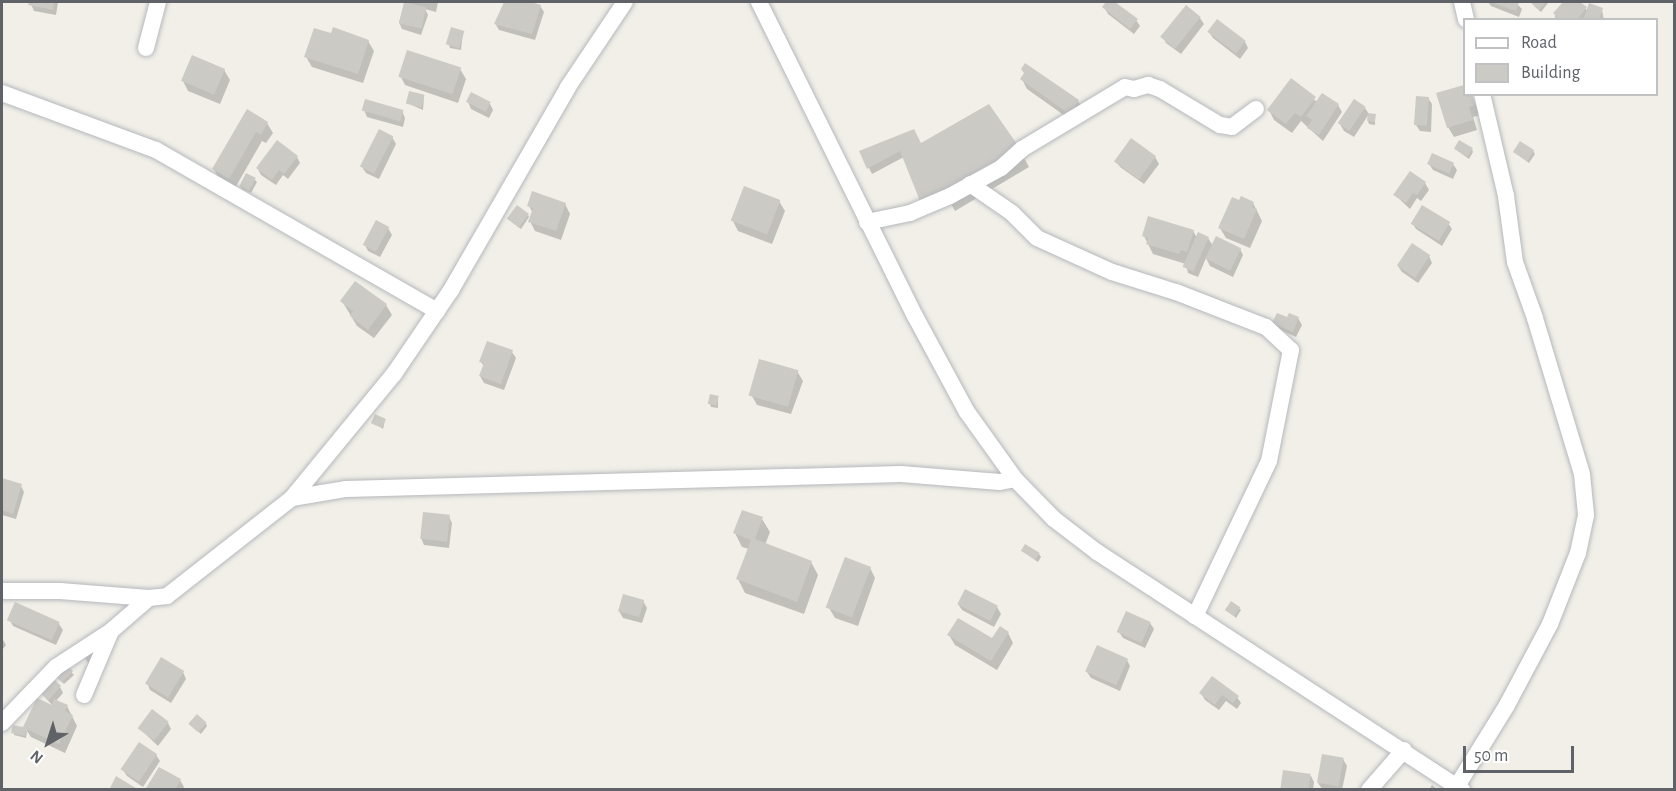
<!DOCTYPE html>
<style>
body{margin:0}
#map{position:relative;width:1676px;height:791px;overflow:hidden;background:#f1efe8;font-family:"Alegreya Sans",sans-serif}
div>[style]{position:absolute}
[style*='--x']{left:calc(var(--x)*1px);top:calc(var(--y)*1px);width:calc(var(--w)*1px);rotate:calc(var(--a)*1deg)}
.shadow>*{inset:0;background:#0003}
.building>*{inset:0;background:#cccac5;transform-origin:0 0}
.roads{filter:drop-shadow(0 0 2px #b5b8bc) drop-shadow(0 0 2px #b5b8bc)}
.minor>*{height:16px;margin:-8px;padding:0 8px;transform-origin:8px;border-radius:8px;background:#fff}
span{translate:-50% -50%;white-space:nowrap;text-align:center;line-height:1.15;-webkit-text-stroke:4.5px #fff;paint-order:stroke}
.frame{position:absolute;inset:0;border:3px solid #5f6368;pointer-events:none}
.legend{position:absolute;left:1463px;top:18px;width:195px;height:78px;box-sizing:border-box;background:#fff;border:2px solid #bfc1c3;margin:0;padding:8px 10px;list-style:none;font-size:18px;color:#5f6368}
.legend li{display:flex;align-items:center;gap:12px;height:30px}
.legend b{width:30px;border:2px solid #bfc1c3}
.north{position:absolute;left:18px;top:713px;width:60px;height:60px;-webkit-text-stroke:4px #fff;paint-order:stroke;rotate:219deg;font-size:16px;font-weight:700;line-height:24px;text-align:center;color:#5f6368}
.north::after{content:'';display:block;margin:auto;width:21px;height:27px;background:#5f6368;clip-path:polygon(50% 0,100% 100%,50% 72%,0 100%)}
.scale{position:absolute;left:1463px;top:746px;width:111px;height:27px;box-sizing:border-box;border:3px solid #5f6368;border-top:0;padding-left:8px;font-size:18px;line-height:21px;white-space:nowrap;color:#5f6368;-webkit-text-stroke:4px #fff;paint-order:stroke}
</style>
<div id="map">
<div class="shadow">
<i style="clip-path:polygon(30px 2px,58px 2px,56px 15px,34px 11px)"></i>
<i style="clip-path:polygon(405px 2px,438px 2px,436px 12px,425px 9px,428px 15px,421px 35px,402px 29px,399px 22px)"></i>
<i style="clip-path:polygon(505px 2px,526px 2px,540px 6px,544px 12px,535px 40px,499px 30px,495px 23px)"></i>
<i style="clip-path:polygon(1108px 2px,1113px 2px,1136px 20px,1140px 26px,1134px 34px,1108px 14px,1104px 7px)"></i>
<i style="clip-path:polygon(1488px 2px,1515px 2px,1522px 9px,1519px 17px,1491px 6px)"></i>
<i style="clip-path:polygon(1534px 2px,1547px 2px,1548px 3px,1541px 12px,1534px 6px)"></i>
<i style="clip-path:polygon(1565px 2px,1578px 2px,1588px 11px,1602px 10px,1604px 20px,1555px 20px,1555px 13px)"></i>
<i style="clip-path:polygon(1200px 18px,1204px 24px,1181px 54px,1166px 43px,1163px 37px)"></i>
<i style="clip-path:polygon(463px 32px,461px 50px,450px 48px,449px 45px)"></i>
<i style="clip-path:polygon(1209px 32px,1245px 42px,1248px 48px,1240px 59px,1213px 38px)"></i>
<i style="clip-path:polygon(368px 41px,374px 51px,363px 83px,312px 67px,306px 57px)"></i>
<i style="clip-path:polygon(1025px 65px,1078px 101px,1084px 111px,1075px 123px,1027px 89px,1022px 79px,1025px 74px)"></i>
<i style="clip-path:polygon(460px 69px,466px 79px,458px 103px,405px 85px,400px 75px)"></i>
<i style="clip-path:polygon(224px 70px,230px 80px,220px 104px,188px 91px,183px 81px)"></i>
<i style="clip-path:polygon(1291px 80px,1317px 102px,1322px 95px,1338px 105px,1342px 112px,1323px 141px,1301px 121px,1292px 133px,1274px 120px,1269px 110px)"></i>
<i style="clip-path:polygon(1463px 87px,1464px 94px,1472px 97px,1477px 107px,1480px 115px,1473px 117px,1477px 130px,1454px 137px,1448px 127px)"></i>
<i style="clip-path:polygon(424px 96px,423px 110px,407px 103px)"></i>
<i style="clip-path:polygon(1428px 98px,1432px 104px,1431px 132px,1420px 131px,1416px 125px)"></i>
<i style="clip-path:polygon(468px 102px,490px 104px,493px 110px,489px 118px,471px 109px)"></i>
<i style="clip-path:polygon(1365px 108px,1369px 114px,1354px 137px,1344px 131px,1340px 124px)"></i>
<i style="clip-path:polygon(364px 110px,402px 111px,405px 118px,403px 127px,367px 117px)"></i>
<i style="clip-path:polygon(247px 111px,267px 123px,273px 133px,266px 143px,262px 141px,235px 188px,219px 179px,214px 169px)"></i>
<i style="clip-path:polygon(1375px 116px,1375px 125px,1369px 124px,1368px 121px)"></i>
<i style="clip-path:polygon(392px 137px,396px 144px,379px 179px,366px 173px,362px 167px)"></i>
<i style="clip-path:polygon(921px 146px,1018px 147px,1029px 167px,955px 211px,946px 195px,904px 157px,872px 174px,861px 152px)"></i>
<i style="clip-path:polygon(1455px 149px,1472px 149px,1473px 152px,1469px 159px)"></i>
<i style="clip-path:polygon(1533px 151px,1535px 154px,1529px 163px,1514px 152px)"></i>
<i style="clip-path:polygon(297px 157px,300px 163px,288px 179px,283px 175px,276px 185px,261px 175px,258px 169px)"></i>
<i style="clip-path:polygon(1155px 157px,1159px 164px,1144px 184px,1120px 167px,1116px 161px)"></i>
<i style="clip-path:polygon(1429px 164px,1453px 164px,1457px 170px,1453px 179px,1433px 170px)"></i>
<i style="clip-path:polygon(1410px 173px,1425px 183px,1429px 190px,1421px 201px,1417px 198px,1410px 209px,1395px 195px)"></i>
<i style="clip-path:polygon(255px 180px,257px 182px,251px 193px,242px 189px,241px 186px)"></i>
<i style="clip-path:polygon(779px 201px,785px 211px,772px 244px,738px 231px,733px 221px)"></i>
<i style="clip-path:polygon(1253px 203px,1262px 221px,1250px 248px,1226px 238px,1220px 228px)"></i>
<i style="clip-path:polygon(565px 204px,570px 214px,561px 240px,535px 231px,530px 221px,533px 213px,529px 206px)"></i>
<i style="clip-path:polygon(528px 215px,529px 217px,521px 229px,511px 221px)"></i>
<i style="clip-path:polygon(1412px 223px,1448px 223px,1452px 229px,1442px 246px,1416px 229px)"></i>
<i style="clip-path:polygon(388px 228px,392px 235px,380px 257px,368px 251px,365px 245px)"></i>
<i style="clip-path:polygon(1193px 231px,1197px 238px,1208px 238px,1213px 246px,1240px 249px,1243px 255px,1233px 277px,1210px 266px,1206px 258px,1198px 277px,1188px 273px,1186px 264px,1153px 254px,1144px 236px)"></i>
<i style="clip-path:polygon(1429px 256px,1432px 263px,1418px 283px,1402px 272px,1398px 266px)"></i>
<i style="clip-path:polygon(342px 301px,386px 305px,392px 315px,374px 338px,357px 326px)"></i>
<i style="clip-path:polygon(1298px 318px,1302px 325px,1296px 337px,1278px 329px,1274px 323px)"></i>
<i style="clip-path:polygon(512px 352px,516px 358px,504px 390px,484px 383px,480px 376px,484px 366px,481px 362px)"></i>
<i style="clip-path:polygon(797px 371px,803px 381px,791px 414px,757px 405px,752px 396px)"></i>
<i style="clip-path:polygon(718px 397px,718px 408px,711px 407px,710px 404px)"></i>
<i style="clip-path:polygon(385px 420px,383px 429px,373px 422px)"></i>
<i style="clip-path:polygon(2px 480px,21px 486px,24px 492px,16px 519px,2px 515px)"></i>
<i style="clip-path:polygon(449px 517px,452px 523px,449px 548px,424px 545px,421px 538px)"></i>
<i style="clip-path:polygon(762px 519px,770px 532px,765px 545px,811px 562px,818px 575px,804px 614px,745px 593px,738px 579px,749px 549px,742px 547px,735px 533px)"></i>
<i style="clip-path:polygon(1022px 551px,1039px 554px,1041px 557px,1038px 562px)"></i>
<i style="clip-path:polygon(870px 568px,875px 578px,858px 626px,835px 618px,829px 608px)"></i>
<i style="clip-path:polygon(643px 601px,647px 608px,642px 623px,623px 618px,619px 611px)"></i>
<i style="clip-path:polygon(958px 604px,997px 607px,1001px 614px,994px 627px,962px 610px)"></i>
<i style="clip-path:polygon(1239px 608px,1241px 610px,1236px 618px,1227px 610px)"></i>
<i style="clip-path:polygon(9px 619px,59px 624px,63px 630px,56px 645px,13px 626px)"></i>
<i style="clip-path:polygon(1150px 623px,1154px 629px,1145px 648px,1123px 638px,1119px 632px)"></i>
<i style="clip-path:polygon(1008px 633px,1013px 643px,997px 670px,955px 645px,949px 635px,993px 641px)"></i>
<i style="clip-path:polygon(2px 638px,6px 645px,2px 650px)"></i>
<i style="clip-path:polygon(93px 651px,92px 668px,84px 657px)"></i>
<i style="clip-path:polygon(1127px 660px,1130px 666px,1120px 691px,1091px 678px,1087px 672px)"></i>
<i style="clip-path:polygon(66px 666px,74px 675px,64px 684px,58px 678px)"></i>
<i style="clip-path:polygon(183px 672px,186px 679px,171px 703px,150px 690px,147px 683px)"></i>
<i style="clip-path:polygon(1212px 678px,1237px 697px,1241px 703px,1237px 709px,1226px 701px,1219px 710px,1205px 700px,1201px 693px)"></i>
<i style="clip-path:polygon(60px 687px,63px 693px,56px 701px,67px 706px,77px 726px,65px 753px,31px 737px,27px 731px,26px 738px,14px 735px,14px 727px,27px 731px,25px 727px,53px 706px,39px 691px)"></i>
<i style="clip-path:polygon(168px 723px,171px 729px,158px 746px,139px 728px)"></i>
<i style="clip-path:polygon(190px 724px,206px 724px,207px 726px,201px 734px)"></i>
<i style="clip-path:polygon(139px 744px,156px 755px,160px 761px,143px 787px,127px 776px,123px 770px)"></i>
<i style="clip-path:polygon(1343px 759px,1347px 766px,1342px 790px,1322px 789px,1318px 783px)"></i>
<i style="clip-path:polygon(159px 769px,180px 780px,184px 787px,182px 790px,149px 790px)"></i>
<i style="clip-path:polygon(1311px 776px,1314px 782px,1313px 790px,1282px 788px)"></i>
<i style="clip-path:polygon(1432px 785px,1438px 790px,1429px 790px)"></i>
</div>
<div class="building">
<i style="clip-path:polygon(29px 2px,54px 2px,53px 10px,28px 5px)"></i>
<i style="left:404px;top:2px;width:23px;height:22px;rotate:13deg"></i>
<i style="clip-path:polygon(504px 2px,531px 2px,541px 5px,532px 34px,494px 24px)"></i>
<i style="clip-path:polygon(1106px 2px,1115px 2px,1138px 19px,1130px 29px,1102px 7px)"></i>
<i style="clip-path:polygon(1490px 2px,1519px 2px,1516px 11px)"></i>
<i style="clip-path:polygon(1532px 2px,1546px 2px,1539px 10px,1531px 3px)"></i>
<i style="clip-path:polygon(1563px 2px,1580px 2px,1587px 7px,1577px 20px,1553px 20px,1556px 16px,1553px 13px)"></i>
<i style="clip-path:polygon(1589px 3px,1603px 8px,1599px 20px,1583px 20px)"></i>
<i style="left:1186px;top:5px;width:19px;height:41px;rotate:39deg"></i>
<i style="left:1217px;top:19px;width:36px;height:16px;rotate:37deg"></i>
<i style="clip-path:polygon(333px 27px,369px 40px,358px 74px,304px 57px,314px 28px,331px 33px)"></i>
<i style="left:451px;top:27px;width:14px;height:18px;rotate:17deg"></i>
<i style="left:407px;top:50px;width:57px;height:28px;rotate:18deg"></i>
<i style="left:192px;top:55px;width:36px;height:28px;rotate:23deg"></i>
<i style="clip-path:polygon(1025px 63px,1079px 100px,1069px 114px,1020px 79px,1024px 73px,1021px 69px)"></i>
<i style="clip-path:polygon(1291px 78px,1316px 97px,1301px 117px,1295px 113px,1286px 124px,1267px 110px)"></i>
<i style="clip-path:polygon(1464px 85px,1464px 94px,1467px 97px,1472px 95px,1475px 105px,1469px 107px,1473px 120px,1447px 128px,1436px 93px)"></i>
<i style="left:409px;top:91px;width:16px;height:13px;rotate:14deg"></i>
<i style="left:471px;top:92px;width:22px;height:11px;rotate:27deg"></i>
<i style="clip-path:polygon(1322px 93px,1339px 104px,1319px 135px,1307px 128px,1312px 120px,1306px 116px)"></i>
<i style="left:1416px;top:96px;width:13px;height:29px;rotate:4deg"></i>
<i style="left:365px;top:99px;width:40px;height:12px;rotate:16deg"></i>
<i style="left:1354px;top:99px;width:14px;height:29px;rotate:34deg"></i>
<i style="clip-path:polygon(989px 104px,1019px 147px,922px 206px,900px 151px,867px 169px,859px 151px,914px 129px,921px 143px)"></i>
<i style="clip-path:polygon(247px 109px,268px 122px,261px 135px,256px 132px,229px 179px,212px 169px)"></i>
<i style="left:1368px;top:113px;width:8px;height:8px;rotate:7deg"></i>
<i style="left:379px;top:129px;width:16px;height:42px;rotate:27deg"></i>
<i style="left:1131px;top:138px;width:31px;height:29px;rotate:36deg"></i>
<i style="clip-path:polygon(277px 140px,298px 156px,284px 174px,279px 170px,272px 180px,256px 168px)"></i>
<i style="left:1459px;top:140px;width:16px;height:10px;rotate:30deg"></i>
<i style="left:1520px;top:141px;width:17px;height:13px;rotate:33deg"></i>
<i style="left:1432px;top:153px;width:24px;height:12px;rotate:24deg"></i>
<i style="clip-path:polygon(1410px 171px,1426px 182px,1417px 195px,1413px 193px,1406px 203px,1393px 195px)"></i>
<i style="left:246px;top:173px;width:11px;height:15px;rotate:27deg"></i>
<i style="left:744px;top:186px;width:39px;height:37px;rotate:21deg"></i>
<i style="clip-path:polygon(532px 191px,566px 203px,556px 231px,528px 222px,533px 208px,527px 206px)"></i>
<i style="clip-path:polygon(1241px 196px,1254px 202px,1252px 207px,1257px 209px,1244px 239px,1218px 228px,1232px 197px,1239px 200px)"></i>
<i style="left:517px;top:205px;width:15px;height:17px;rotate:37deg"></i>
<i style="left:1422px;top:205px;width:33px;height:22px;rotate:31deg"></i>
<i style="clip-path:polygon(1148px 216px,1194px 230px,1187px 252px,1181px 250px,1179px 254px,1146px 244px,1148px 238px,1142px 236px)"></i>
<i style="left:376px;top:220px;width:15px;height:28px;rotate:28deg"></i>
<i style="left:1198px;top:232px;width:12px;height:38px;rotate:24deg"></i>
<i style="left:1216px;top:236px;width:28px;height:25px;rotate:26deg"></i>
<i style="left:1412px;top:243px;width:22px;height:27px;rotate:34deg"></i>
<i style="clip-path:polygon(355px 281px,387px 304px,368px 330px,350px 316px,353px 311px,340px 301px)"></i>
<i style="clip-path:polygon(1277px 313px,1287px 317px,1289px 313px,1299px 317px,1293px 332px,1272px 323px)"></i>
<i style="clip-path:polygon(487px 341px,513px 350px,501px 384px,479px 376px,484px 363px,479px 362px)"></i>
<i style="left:759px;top:359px;width:41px;height:38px;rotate:16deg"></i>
<i style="left:710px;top:394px;width:9px;height:10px;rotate:13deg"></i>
<i style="left:375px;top:414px;width:12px;height:10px;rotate:24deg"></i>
<i style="clip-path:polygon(2px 478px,22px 484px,13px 514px,2px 510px)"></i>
<i style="clip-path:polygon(742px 510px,763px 517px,755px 539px,812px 561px,797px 602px,736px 579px,751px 540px,733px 533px)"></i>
<i style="left:423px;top:512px;width:27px;height:27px;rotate:6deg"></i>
<i style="left:1025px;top:544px;width:17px;height:8px;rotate:31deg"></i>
<i style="left:845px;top:557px;width:28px;height:54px;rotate:21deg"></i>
<i style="left:965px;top:589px;width:37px;height:17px;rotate:27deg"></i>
<i style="left:623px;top:594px;width:22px;height:18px;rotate:16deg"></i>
<i style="left:1231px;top:601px;width:11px;height:11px;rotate:34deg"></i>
<i style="left:15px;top:602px;width:49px;height:20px;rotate:24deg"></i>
<i style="left:1126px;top:611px;width:27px;height:23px;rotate:24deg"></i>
<i style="clip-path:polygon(958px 618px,992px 638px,1000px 626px,1009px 632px,991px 661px,947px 635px)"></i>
<i style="left:1097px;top:645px;width:34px;height:29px;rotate:24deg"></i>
<i style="left:161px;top:657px;width:27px;height:31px;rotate:31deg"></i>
<i style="left:66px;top:664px;width:10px;height:16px;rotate:45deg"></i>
<i style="left:50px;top:676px;width:15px;height:19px;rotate:42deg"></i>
<i style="clip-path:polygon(1212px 676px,1239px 696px,1233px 703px,1222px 695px,1215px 705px,1199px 693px)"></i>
<i style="clip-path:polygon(37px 698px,52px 705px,54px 699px,68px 705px,65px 711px,73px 715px,59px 744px,26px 729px,25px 736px,11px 733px,13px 725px,23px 727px)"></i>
<i style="left:152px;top:709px;width:21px;height:24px;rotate:37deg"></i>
<i style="left:197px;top:714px;width:13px;height:13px;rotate:42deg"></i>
<i style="left:139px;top:742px;width:22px;height:33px;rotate:34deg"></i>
<i style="left:1322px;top:754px;width:22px;height:29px;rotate:10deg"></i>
<i style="clip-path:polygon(159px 767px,181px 779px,175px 790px,146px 788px)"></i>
<i style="left:1283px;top:770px;width:28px;height:18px;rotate:8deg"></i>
<i style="clip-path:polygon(116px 776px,139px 790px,112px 790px,110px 788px)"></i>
</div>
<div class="roads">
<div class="minor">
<i style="--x:759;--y:2;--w:351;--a:63.6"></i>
<i style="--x:915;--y:316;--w:109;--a:61.6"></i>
<i style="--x:967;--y:412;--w:82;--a:54.4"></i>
<i style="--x:1015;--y:479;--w:56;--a:45.7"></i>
<i style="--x:1054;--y:519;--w:54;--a:37.5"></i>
<i style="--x:1097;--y:552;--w:436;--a:33.1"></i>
<i style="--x:1462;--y:2;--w:18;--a:77"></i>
<i style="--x:146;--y:48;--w:48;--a:-75.4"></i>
<i style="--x:2;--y:93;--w:164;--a:20.3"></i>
<i style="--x:156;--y:150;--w:324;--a:29.8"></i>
<i style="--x:970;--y:184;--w:51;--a:34.6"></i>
<i style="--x:1012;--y:213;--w:35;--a:45"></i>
<i style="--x:1037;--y:238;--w:82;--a:24.4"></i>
<i style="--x:1112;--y:272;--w:67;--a:17.4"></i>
<i style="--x:1176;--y:292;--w:97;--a:21.3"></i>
<i style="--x:1266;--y:327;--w:34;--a:43"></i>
<i style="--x:1291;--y:350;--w:113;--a:101.2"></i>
<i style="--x:1269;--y:461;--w:172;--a:115.5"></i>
<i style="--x:867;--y:222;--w:44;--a:-11.8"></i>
<i style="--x:910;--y:213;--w:43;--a:-23"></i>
<i style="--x:950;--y:196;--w:58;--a:-28.8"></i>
<i style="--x:1001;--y:168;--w:28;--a:-42"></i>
<i style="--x:1022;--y:149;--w:120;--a:-31"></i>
<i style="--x:1125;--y:87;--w:9;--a:13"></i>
<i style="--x:1134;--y:89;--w:15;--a:-16"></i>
<i style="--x:1148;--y:85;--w:13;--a:18"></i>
<i style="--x:1160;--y:89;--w:70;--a:31"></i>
<i style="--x:1220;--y:125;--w:12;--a:9"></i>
<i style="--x:1232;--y:127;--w:30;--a:-37"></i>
<i style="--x:292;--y:498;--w:55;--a:-9.5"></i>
<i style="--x:346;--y:489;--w:555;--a:-1.55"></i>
<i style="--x:901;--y:474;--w:99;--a:4.6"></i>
<i style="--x:1000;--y:482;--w:15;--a:-11"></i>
<i style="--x:2;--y:591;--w:58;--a:0"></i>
<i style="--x:60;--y:591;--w:89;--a:4.5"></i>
<i style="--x:149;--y:598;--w:18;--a:-6"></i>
<i style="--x:167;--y:596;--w:159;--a:-38.1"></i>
<i style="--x:292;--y:498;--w:161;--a:-50.6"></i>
<i style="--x:394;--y:374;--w:102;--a:-55.8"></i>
<i style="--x:451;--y:290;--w:234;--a:-60"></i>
<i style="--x:568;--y:87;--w:102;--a:-56.2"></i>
<i style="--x:84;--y:695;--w:69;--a:-67.1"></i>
<i style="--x:2;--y:723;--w:78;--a:-46"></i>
<i style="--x:56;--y:667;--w:66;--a:-33.2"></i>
<i style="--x:111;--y:631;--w:50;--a:-41"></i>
<i style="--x:1457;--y:786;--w:95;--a:-58.3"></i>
<i style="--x:1507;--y:705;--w:92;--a:-62"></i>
<i style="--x:1550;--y:624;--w:76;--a:-68.5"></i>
<i style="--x:1578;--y:553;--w:39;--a:-78"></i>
<i style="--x:1586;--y:515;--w:41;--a:-95.6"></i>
<i style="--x:1582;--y:474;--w:163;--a:-106.8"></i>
<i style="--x:1535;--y:318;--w:59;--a:-109.7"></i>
<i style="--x:1515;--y:262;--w:67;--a:-97.8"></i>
<i style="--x:1506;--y:196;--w:105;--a:-103.2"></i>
<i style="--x:1369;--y:790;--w:53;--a:-48.8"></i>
</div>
</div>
<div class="frame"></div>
<ul class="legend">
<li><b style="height:8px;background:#fff"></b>Road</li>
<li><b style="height:16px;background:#cccac5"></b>Building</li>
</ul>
<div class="north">N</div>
<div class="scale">50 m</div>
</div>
